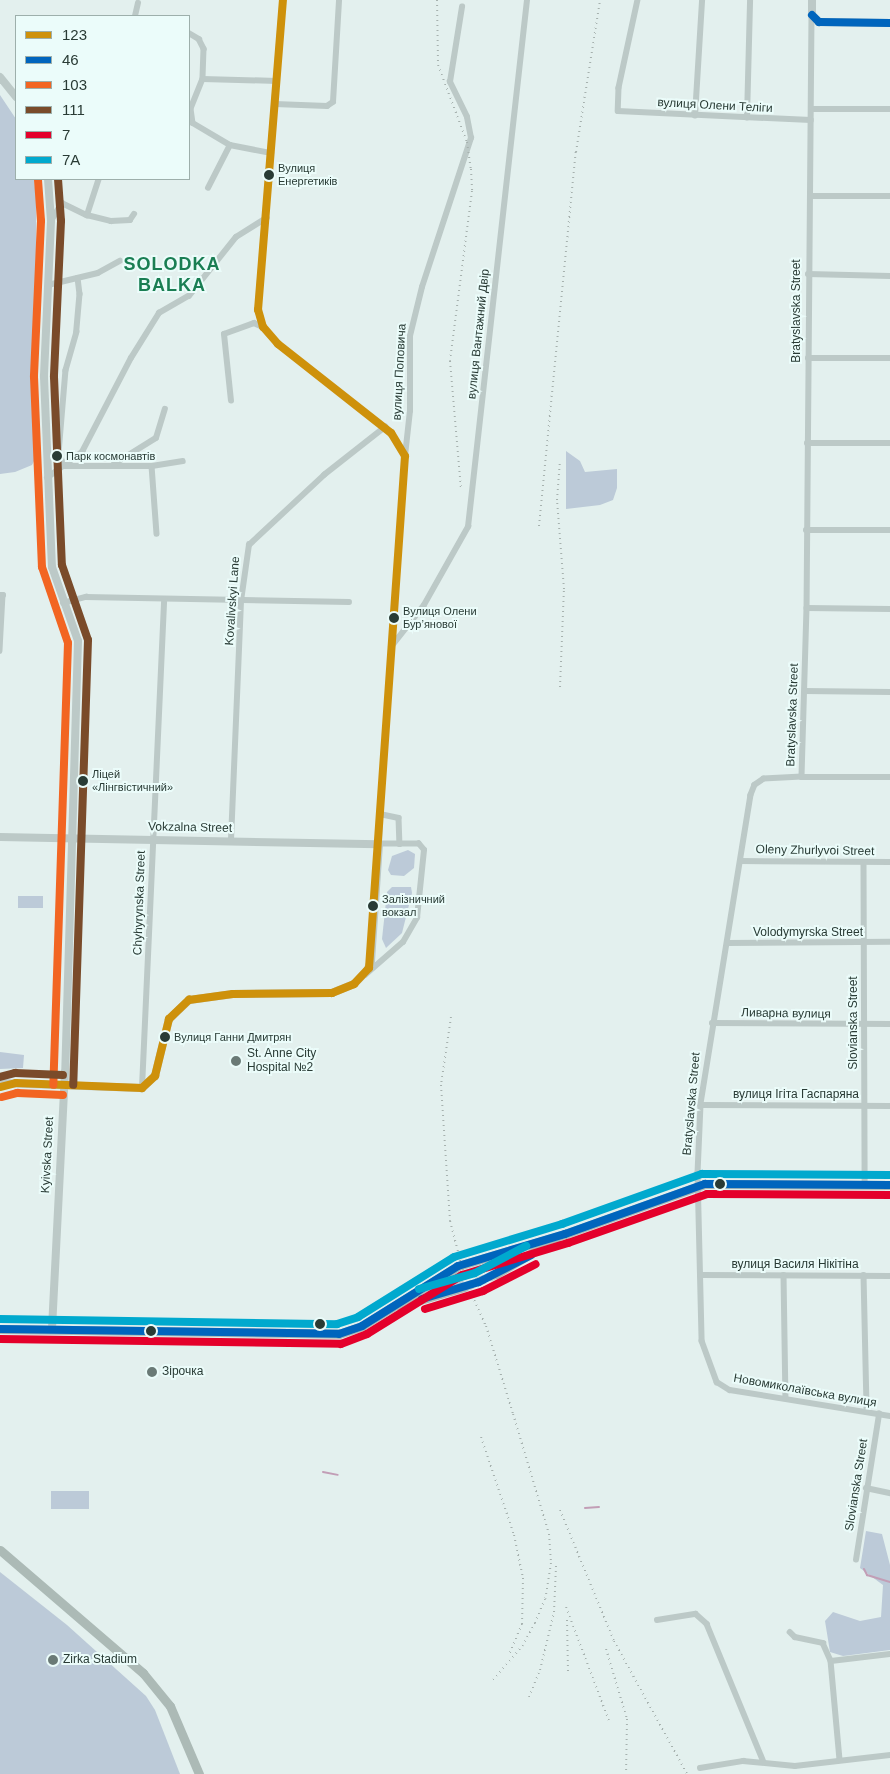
<!DOCTYPE html>
<meta charset="utf-8">
<style>
body{margin:0}
#map{position:relative;width:890px;height:1774px;overflow:hidden;background:#e3f0ee;font-family:Arial,sans-serif}
div>[style]{position:absolute}
[style*='--x']{left:calc(var(--x)*1px);top:calc(var(--y)*1px);width:calc(var(--w)*1px);rotate:calc(var(--a)*1deg)}
.green>*{inset:0;background:#bccad8;transform-origin:0 0}
.stream>*{height:2px;margin:-1px;padding:0 1px;transform-origin:1px;border-radius:1px;background:#c29eb6}
.secondary-tunnel>*{height:9px;margin-top:-4.5px;transform-origin:0;background:repeating-linear-gradient(90deg,#beccc9 0 9px,transparent 0 13.5px)}
.minor>*{height:5.5px;margin:-2.75px;padding:0 2.75px;transform-origin:2.75px;border-radius:2.75px;background:#bcc9c7}
.tertiary>*{height:8px;margin:-4px;padding:0 4px;transform-origin:4px;border-radius:4px;background:#bcc9c7}
.secondary>*{height:9px;margin:-4.5px;padding:0 4.5px;transform-origin:4.5px;border-radius:4.5px;background:#acbab6}
.rail>*{height:2px;margin-top:-1px;transform-origin:0;background:repeating-linear-gradient(90deg,#a6b1ae 0 1px,transparent 0 5px)}
.bus-1>*{height:8px;margin:-4px;padding:0 4px;transform-origin:4px;border-radius:4px;background:#ce910b}
.bus-2>*{height:8px;margin:-4px;padding:0 4px;transform-origin:4px;border-radius:4px;background:#0065bd}
.bus-3>*{height:8px;margin:-4px;padding:0 4px;transform-origin:4px;border-radius:4px;background:#f26522}
.bus-4>*{height:8px;margin:-4px;padding:0 4px;transform-origin:4px;border-radius:4px;background:#7a4b2a}
.bus-5>*{height:8px;margin:-4px;padding:0 4px;transform-origin:4px;border-radius:4px;background:#e4002b}
.bus-6>*{height:8px;margin:-4px;padding:0 4px;transform-origin:4px;border-radius:4px;background:#00a9ce}
.dots>*{width:14px;height:14px;translate:-50% -50%;box-sizing:border-box;border:2px solid #ebfcfa;border-radius:50%}
span{translate:-50% -50%;white-space:nowrap;text-align:center;line-height:1.15;-webkit-text-stroke:4px #ebfcfa;paint-order:stroke}
.bus-label{font-size:11px;color:#293b35}
.left{translate:0 -50%;text-align:left}
.street-label{font-size:12px;color:#293b35}
.poi-label{font-size:12px;color:#293b35}
.district-label{font-size:18px;color:#1a7e53;font-weight:700;letter-spacing:1px}
.legend{position:absolute;left:15px;top:15px;width:175px;height:165px;box-sizing:border-box;background:#ebfcfa;border:1px solid #9dafab;margin:0;padding:6px 9px;list-style:none;font-size:15px;color:#293b35}
.legend li{display:flex;align-items:center;gap:10px;height:25px}
.legend b{width:25px;border:1px solid #9dafab}
</style>
<div id="map">
<div class="green">
<i style="clip-path:polygon(0 95px,16px 119px,16px 179px,34px 179px,36px 197px,37px 455px,32px 465px,15px 472px,0 474px)"></i>
<i style="clip-path:polygon(566px 451px,580px 461px,585px 472px,617px 469px,617px 488px,613px 500px,600px 505px,566px 509px)"></i>
<i style="clip-path:polygon(408px 850px,415px 854px,414px 868px,404px 876px,391px 875px,388px 870px,392px 856px)"></i>
<i style="clip-path:polygon(392px 887px,411px 887px,412px 893px,402px 933px,386px 948px,382px 939px,387px 892px)"></i>
<i style="left:18px;top:896px;width:25px;height:12px"></i>
<i style="clip-path:polygon(0 1052px,24px 1055px,23px 1068px,0 1069px)"></i>
<i style="clip-path:polygon(459px 1270px,464px 1283px,420px 1296px,419px 1294px)"></i>
<i style="left:51px;top:1491px;width:38px;height:18px"></i>
<i style="clip-path:polygon(866px 1531px,882px 1534px,890px 1565px,890px 1650px,843px 1656px,830px 1652px,825px 1621px,833px 1612px,860px 1621px,881px 1617px,883px 1585px,860px 1568px)"></i>
<i style="clip-path:polygon(0 1572px,67px 1625px,146px 1696px,155px 1710px,180px 1774px,0 1774px)"></i>
</div>
<div class="stream">
<i style="--x:323;--y:1472;--w:15;--a:11"></i>
<i style="--x:585;--y:1508;--w:14;--a:-4"></i>
<i style="--x:864;--y:1569;--w:7;--a:63"></i>
<i style="--x:867;--y:1575;--w:24;--a:17"></i>
</div>
<div class="secondary-tunnel">
<i style="--x:464;--y:1287;--w:35;--a:-22"></i>
</div>
<div class="minor">
<i style="--x:283;--y:0;--w:311;--a:94.6"></i>
<i style="--x:258;--y:310;--w:18;--a:74"></i>
<i style="--x:263;--y:327;--w:23;--a:49"></i>
<i style="--x:278;--y:344;--w:144;--a:38.2"></i>
<i style="--x:391;--y:433;--w:25;--a:58"></i>
<i style="--x:638;--y:0;--w:90;--a:102.2"></i>
<i style="--x:619;--y:88;--w:23;--a:92"></i>
<i style="--x:618;--y:111;--w:193;--a:2.7"></i>
<i style="--x:812;--y:15;--w:593;--a:90.48"></i>
<i style="--x:807;--y:608;--w:169;--a:91.7"></i>
<i style="--x:802;--y:777;--w:38;--a:177"></i>
<i style="--x:764;--y:779;--w:11;--a:146"></i>
<i style="--x:755;--y:785;--w:11;--a:112"></i>
<i style="--x:751;--y:795;--w:314;--a:99.2"></i>
<i style="--x:701;--y:1105;--w:68;--a:92.5"></i>
<i style="--x:698;--y:1173;--w:168;--a:88.6"></i>
<i style="--x:702;--y:1341;--w:44;--a:69.9"></i>
<i style="--x:717;--y:1382;--w:15;--a:32"></i>
<i style="--x:730;--y:1390;--w:162;--a:9.2"></i>
<i style="--x:135;--y:16;--w:13;--a:-77"></i>
<i style="--x:189;--y:33;--w:12;--a:31"></i>
<i style="--x:199;--y:39;--w:11;--a:63"></i>
<i style="--x:204;--y:49;--w:30;--a:92"></i>
<i style="--x:203;--y:79;--w:32;--a:112"></i>
<i style="--x:191;--y:109;--w:14;--a:82"></i>
<i style="--x:193;--y:123;--w:43;--a:30.7"></i>
<i style="--x:230;--y:145;--w:42;--a:11"></i>
<i style="--x:203;--y:79;--w:74;--a:1.5"></i>
<i style="--x:275;--y:104;--w:52;--a:2.2"></i>
<i style="--x:327;--y:106;--w:7;--a:-34"></i>
<i style="--x:333;--y:102;--w:102;--a:-86.6"></i>
<i style="--x:811;--y:109;--w:79;--a:0"></i>
<i style="--x:695;--y:116;--w:116;--a:-86.5"></i>
<i style="--x:747;--y:118;--w:118;--a:-88.5"></i>
<i style="--x:208;--y:188;--w:48;--a:-62.9"></i>
<i style="--x:811;--y:196;--w:79;--a:0"></i>
<i style="--x:87;--y:215;--w:38;--a:-72"></i>
<i style="--x:51;--y:221;--w:21;--a:-59"></i>
<i style="--x:62;--y:203;--w:28;--a:26"></i>
<i style="--x:87;--y:215;--w:25;--a:14"></i>
<i style="--x:111;--y:221;--w:19;--a:-3"></i>
<i style="--x:130;--y:220;--w:7;--a:-56"></i>
<i style="--x:808;--y:274;--w:82;--a:1.4"></i>
<i style="--x:78;--y:278;--w:16;--a:83"></i>
<i style="--x:80;--y:294;--w:38;--a:95"></i>
<i style="--x:77;--y:332;--w:40;--a:106"></i>
<i style="--x:66;--y:370;--w:84;--a:94.8"></i>
<i style="--x:59;--y:454;--w:13;--a:63"></i>
<i style="--x:65;--y:466;--w:87;--a:0"></i>
<i style="--x:152;--y:466;--w:31;--a:-9"></i>
<i style="--x:48;--y:285;--w:51;--a:-13.5"></i>
<i style="--x:98;--y:273;--w:25;--a:-29"></i>
<i style="--x:808;--y:358;--w:82;--a:0"></i>
<i style="--x:231;--y:401;--w:67;--a:-96"></i>
<i style="--x:224;--y:334;--w:32;--a:-20"></i>
<i style="--x:254;--y:323;--w:10;--a:24"></i>
<i style="--x:807;--y:443;--w:83;--a:0"></i>
<i style="--x:114;--y:464;--w:49;--a:-31.8"></i>
<i style="--x:156;--y:438;--w:30;--a:-73"></i>
<i style="--x:152;--y:466;--w:68;--a:85.8"></i>
<i style="--x:47;--y:478;--w:44;--a:-36.6"></i>
<i style="--x:82;--y:452;--w:106;--a:-62.5"></i>
<i style="--x:131;--y:358;--w:53;--a:-58.1"></i>
<i style="--x:159;--y:313;--w:34;--a:-30"></i>
<i style="--x:189;--y:296;--w:75;--a:-51.5"></i>
<i style="--x:236;--y:237;--w:36;--a:-32"></i>
<i style="--x:806;--y:530;--w:84;--a:0"></i>
<i style="--x:0;--y:595;--w:3;--a:0"></i>
<i style="--x:3;--y:595;--w:56;--a:93.1"></i>
<i style="--x:63;--y:603;--w:24;--a:-15"></i>
<i style="--x:86;--y:597;--w:263;--a:1.1"></i>
<i style="--x:807;--y:608;--w:83;--a:0.7"></i>
<i style="--x:391;--y:647;--w:53;--a:-51.8"></i>
<i style="--x:424;--y:605;--w:90;--a:-60.6"></i>
<i style="--x:468;--y:527;--w:530;--a:-83.61"></i>
<i style="--x:805;--y:691;--w:85;--a:0.7"></i>
<i style="--x:802;--y:777;--w:88;--a:0"></i>
<i style="--x:380;--y:814;--w:19;--a:12"></i>
<i style="--x:399;--y:818;--w:26;--a:88"></i>
<i style="--x:400;--y:844;--w:21;--a:180"></i>
<i style="--x:379;--y:844;--w:30;--a:-88"></i>
<i style="--x:380;--y:814;--w:359;--a:-86"></i>
<i style="--x:405;--y:456;--w:45;--a:-83.7"></i>
<i style="--x:410;--y:411;--w:75;--a:-90"></i>
<i style="--x:410;--y:336;--w:50;--a:-76.2"></i>
<i style="--x:422;--y:287;--w:157;--a:-71.8"></i>
<i style="--x:471;--y:138;--w:21;--a:-101"></i>
<i style="--x:467;--y:117;--w:39;--a:-116"></i>
<i style="--x:450;--y:82;--w:76;--a:-80.9"></i>
<i style="--x:231;--y:840;--w:239;--a:-87.6"></i>
<i style="--x:241;--y:601;--w:57;--a:-81.9"></i>
<i style="--x:249;--y:545;--w:103;--a:-43"></i>
<i style="--x:324;--y:475;--w:78;--a:-38.2"></i>
<i style="--x:741;--y:861;--w:149;--a:0.4"></i>
<i style="--x:864;--y:862;--w:323;--a:89.8"></i>
<i style="--x:727;--y:943;--w:163;--a:-0.4"></i>
<i style="--x:365;--y:975;--w:50;--a:-41"></i>
<i style="--x:403;--y:942;--w:28;--a:-60"></i>
<i style="--x:417;--y:918;--w:68;--a:-84.1"></i>
<i style="--x:424;--y:850;--w:8;--a:-130"></i>
<i style="--x:419;--y:844;--w:19;--a:180"></i>
<i style="--x:712;--y:1023;--w:178;--a:0.3"></i>
<i style="--x:142;--y:1088;--w:489;--a:-87.4"></i>
<i style="--x:701;--y:1105;--w:189;--a:0.3"></i>
<i style="--x:700;--y:1275;--w:190;--a:0.3"></i>
<i style="--x:784;--y:1275;--w:123;--a:89.1"></i>
<i style="--x:864;--y:1275;--w:136;--a:88.7"></i>
<i style="--x:866;--y:1488;--w:25;--a:12"></i>
<i style="--x:856;--y:1560;--w:148;--a:-81"></i>
<i style="--x:657;--y:1620;--w:39;--a:-9"></i>
<i style="--x:696;--y:1614;--w:15;--a:42"></i>
<i style="--x:707;--y:1624;--w:149;--a:67.6"></i>
<i style="--x:790;--y:1632;--w:7;--a:45"></i>
<i style="--x:795;--y:1637;--w:29;--a:12"></i>
<i style="--x:823;--y:1643;--w:20;--a:66"></i>
<i style="--x:831;--y:1661;--w:99;--a:84.8"></i>
<i style="--x:831;--y:1661;--w:59;--a:-6.8"></i>
<i style="--x:700;--y:1768;--w:44;--a:-9.2"></i>
<i style="--x:743;--y:1761;--w:52;--a:5.5"></i>
<i style="--x:795;--y:1766;--w:96;--a:-6.6"></i>
</div>
<div class="tertiary">
<i style="--x:812;--y:0;--w:15;--a:90"></i>
<i style="--x:812;--y:15;--w:10;--a:45"></i>
<i style="--x:819;--y:22;--w:71;--a:0.8"></i>
<i style="--x:0;--y:77;--w:26;--a:51"></i>
<i style="--x:48;--y:179;--w:42;--a:85.9"></i>
<i style="--x:51;--y:221;--w:156;--a:92.6"></i>
<i style="--x:44;--y:377;--w:190;--a:87.6"></i>
<i style="--x:52;--y:567;--w:78;--a:70.6"></i>
<i style="--x:78;--y:641;--w:431;--a:91.7"></i>
<i style="--x:65;--y:1072;--w:257;--a:92.9"></i>
<i style="--x:0;--y:837;--w:379;--a:1.1"></i>
<i style="--x:379;--y:844;--w:117;--a:93.9"></i>
<i style="--x:371;--y:961;--w:11;--a:112"></i>
<i style="--x:367;--y:971;--w:18;--a:135"></i>
<i style="--x:354;--y:984;--w:24;--a:158"></i>
<i style="--x:332;--y:993;--w:99;--a:179.4"></i>
<i style="--x:233;--y:994;--w:44;--a:172.2"></i>
<i style="--x:189;--y:1000;--w:28;--a:136"></i>
<i style="--x:169;--y:1019;--w:59;--a:103.8"></i>
<i style="--x:155;--y:1076;--w:18;--a:137"></i>
<i style="--x:142;--y:1088;--w:142;--a:-178"></i>
</div>
<div class="secondary">
<i style="--x:496;--y:1274;--w:69;--a:-30.3"></i>
<i style="--x:400;--y:1306;--w:67;--a:-16.5"></i>
<i style="--x:0;--y:1329;--w:339;--a:0.8"></i>
<i style="--x:339;--y:1334;--w:24;--a:-19"></i>
<i style="--x:362;--y:1326;--w:113;--a:-32"></i>
<i style="--x:458;--y:1266;--w:112;--a:-16.7"></i>
<i style="--x:565;--y:1234;--w:149;--a:-19.7"></i>
<i style="--x:705;--y:1184;--w:185;--a:0.3"></i>
<i style="--x:0;--y:1550;--w:189;--a:40.7"></i>
<i style="--x:143;--y:1673;--w:43;--a:50.7"></i>
<i style="--x:170;--y:1706;--w:74;--a:66.9"></i>
</div>
<div class="rail">
<i style="--x:437;--y:0;--w:65;--a:89.1"></i>
<i style="--x:438;--y:65;--w:82;--a:69.4"></i>
<i style="--x:467;--y:142;--w:27;--a:82"></i>
<i style="--x:471;--y:169;--w:22;--a:87"></i>
<i style="--x:472;--y:191;--w:171;--a:97.4"></i>
<i style="--x:450;--y:361;--w:128;--a:85.1"></i>
<i style="--x:539;--y:526;--w:376;--a:-84.4"></i>
<i style="--x:576;--y:152;--w:154;--a:-81"></i>
<i style="--x:560;--y:687;--w:98;--a:-87.7"></i>
<i style="--x:564;--y:589;--w:89;--a:-94.5"></i>
<i style="--x:557;--y:500;--w:40;--a:-85.7"></i>
<i style="--x:451;--y:1017;--w:69;--a:98.4"></i>
<i style="--x:441;--y:1085;--w:136;--a:86.2"></i>
<i style="--x:450;--y:1221;--w:63;--a:75.3"></i>
<i style="--x:466;--y:1282;--w:48;--a:65.6"></i>
<i style="--x:486;--y:1326;--w:92;--a:72.9"></i>
<i style="--x:513;--y:1414;--w:125;--a:73.3"></i>
<i style="--x:549;--y:1534;--w:29;--a:86"></i>
<i style="--x:551;--y:1563;--w:36;--a:99"></i>
<i style="--x:545;--y:1599;--w:26;--a:113"></i>
<i style="--x:535;--y:1623;--w:25;--a:119"></i>
<i style="--x:523;--y:1645;--w:48;--a:130.7"></i>
<i style="--x:481;--y:1437;--w:103;--a:71.4"></i>
<i style="--x:514;--y:1535;--w:44;--a:78.2"></i>
<i style="--x:523;--y:1578;--w:46;--a:91.2"></i>
<i style="--x:522;--y:1624;--w:34;--a:113"></i>
<i style="--x:560;--y:1510;--w:142;--a:67.6"></i>
<i style="--x:614;--y:1641;--w:152;--a:61.2"></i>
<i style="--x:566;--y:1607;--w:122;--a:69.3"></i>
<i style="--x:567;--y:1620;--w:53;--a:88.9"></i>
<i style="--x:606;--y:1649;--w:73;--a:73.3"></i>
<i style="--x:627;--y:1719;--w:55;--a:91"></i>
<i style="--x:529;--y:1697;--w:29;--a:-68"></i>
<i style="--x:540;--y:1670;--w:60;--a:-76.4"></i>
<i style="--x:554;--y:1612;--w:46;--a:-87.5"></i>
</div>
<div class="bus-1">
<i style="--x:0;--y:1087;--w:16;--a:-14"></i>
<i style="--x:16;--y:1083;--w:126;--a:2.3"></i>
<i style="--x:142;--y:1088;--w:18;--a:-43"></i>
<i style="--x:155;--y:1076;--w:59;--a:-76.2"></i>
<i style="--x:169;--y:1019;--w:28;--a:-44"></i>
<i style="--x:189;--y:1000;--w:44;--a:-7.8"></i>
<i style="--x:233;--y:994;--w:99;--a:-0.6"></i>
<i style="--x:332;--y:993;--w:24;--a:-22"></i>
<i style="--x:354;--y:984;--w:22;--a:-47"></i>
<i style="--x:369;--y:968;--w:513;--a:-85.98"></i>
<i style="--x:405;--y:456;--w:27;--a:-121"></i>
<i style="--x:391;--y:433;--w:144;--a:-141.8"></i>
<i style="--x:278;--y:344;--w:23;--a:-131"></i>
<i style="--x:263;--y:327;--w:18;--a:-106"></i>
<i style="--x:258;--y:310;--w:311;--a:-85.4"></i>
</div>
<div class="bus-2">
<i style="--x:812;--y:15;--w:10;--a:45"></i>
<i style="--x:819;--y:22;--w:71;--a:0.8"></i>
<i style="--x:422;--y:1299;--w:59;--a:-16.6"></i>
<i style="--x:479;--y:1282;--w:59;--a:-27.4"></i>
<i style="--x:0;--y:1329;--w:339;--a:0.8"></i>
<i style="--x:339;--y:1334;--w:24;--a:-19"></i>
<i style="--x:362;--y:1326;--w:113;--a:-32"></i>
<i style="--x:458;--y:1266;--w:112;--a:-16.7"></i>
<i style="--x:565;--y:1234;--w:149;--a:-19.7"></i>
<i style="--x:705;--y:1184;--w:185;--a:0.3"></i>
</div>
<div class="bus-3">
<i style="--x:38;--y:180;--w:41;--a:85.8"></i>
<i style="--x:41;--y:221;--w:156;--a:92.6"></i>
<i style="--x:34;--y:377;--w:190;--a:87.6"></i>
<i style="--x:42;--y:567;--w:80;--a:71.1"></i>
<i style="--x:68;--y:643;--w:442;--a:91.9"></i>
<i style="--x:2;--y:1097;--w:16;--a:-15"></i>
<i style="--x:17;--y:1093;--w:46;--a:2.5"></i>
</div>
<div class="bus-4">
<i style="--x:58;--y:179;--w:42;--a:85.9"></i>
<i style="--x:61;--y:221;--w:156;--a:92.6"></i>
<i style="--x:54;--y:377;--w:188;--a:87.6"></i>
<i style="--x:62;--y:565;--w:79;--a:70.9"></i>
<i style="--x:88;--y:640;--w:445;--a:91.9"></i>
<i style="--x:0;--y:1077;--w:16;--a:-15"></i>
<i style="--x:15;--y:1073;--w:48;--a:2.4"></i>
</div>
<div class="bus-5">
<i style="--x:425;--y:1309;--w:61;--a:-17.2"></i>
<i style="--x:483;--y:1291;--w:59;--a:-27"></i>
<i style="--x:0;--y:1339;--w:341;--a:0.8"></i>
<i style="--x:341;--y:1344;--w:28;--a:-21"></i>
<i style="--x:367;--y:1334;--w:112;--a:-31.8"></i>
<i style="--x:462;--y:1275;--w:111;--a:-16.8"></i>
<i style="--x:568;--y:1243;--w:147;--a:-19.4"></i>
<i style="--x:707;--y:1194;--w:183;--a:0.3"></i>
</div>
<div class="bus-6">
<i style="--x:419;--y:1289;--w:58;--a:-15.9"></i>
<i style="--x:475;--y:1273;--w:58;--a:-27.9"></i>
<i style="--x:0;--y:1319;--w:337;--a:0.9"></i>
<i style="--x:337;--y:1324;--w:22;--a:-18"></i>
<i style="--x:358;--y:1317;--w:113;--a:-32"></i>
<i style="--x:454;--y:1257;--w:113;--a:-17"></i>
<i style="--x:562;--y:1224;--w:149;--a:-19.7"></i>
<i style="--x:702;--y:1174;--w:188;--a:0.3"></i>
</div>
<div class="dots">
<i style="left:269px;top:175px;background:#293b35"></i>
<i style="left:57px;top:456px;background:#293b35"></i>
<i style="left:394px;top:618px;background:#293b35"></i>
<i style="left:83px;top:781px;background:#293b35"></i>
<i style="left:373px;top:906px;background:#293b35"></i>
<i style="left:165px;top:1037px;background:#293b35"></i>
<i style="left:236px;top:1061px;background:#6a7a76"></i>
<i style="left:720px;top:1184px;background:#293b35"></i>
<i style="left:320px;top:1324px;background:#293b35"></i>
<i style="left:151px;top:1331px;background:#293b35"></i>
<i style="left:152px;top:1372px;background:#6a7a76"></i>
<i style="left:53px;top:1660px;background:#6a7a76"></i>
</div>
<div class="bus-label">
<span class="left" style="left:278px;top:175px">Вулиця<br>Енергетиків</span>
<span class="left" style="left:66px;top:456px">Парк космонавтів</span>
<span class="left" style="left:403px;top:618px">Вулиця Олени<br>Бур’янової</span>
<span class="left" style="left:92px;top:781px">Ліцей<br>«Лінгвістичний»</span>
<span class="left" style="left:382px;top:906px">Залізничний<br>вокзал</span>
<span class="left" style="left:174px;top:1037px">Вулиця Ганни Дмитрян</span>
</div>
<div class="street-label">
<span style="left:715px;top:106px;rotate:3deg">вулиця Олени Теліги</span>
<span style="left:797px;top:311px;rotate:-90deg">Bratyslavska Street</span>
<span style="left:479px;top:334px;rotate:-84deg">вулиця Вантажний Двір</span>
<span style="left:400px;top:372px;rotate:-87deg">вулиця Поповича</span>
<span style="left:233px;top:601px;rotate:-86deg">Kovalivskyi Lane</span>
<span style="left:793px;top:715px;rotate:-88deg">Bratyslavska Street</span>
<span style="left:190px;top:828px;rotate:1deg">Vokzalna Street</span>
<span style="left:815px;top:851px;rotate:1deg">Oleny Zhurlyvoi Street</span>
<span style="left:140px;top:903px;rotate:-88deg">Chyhyrynska Street</span>
<span style="left:808px;top:933px">Volodymyrska Street</span>
<span style="left:786px;top:1014px;rotate:1deg">Ливарна вулиця</span>
<span style="left:854px;top:1023px;rotate:-90deg">Slovianska Street</span>
<span style="left:796px;top:1095px">вулиця Ігіта Гаспаряна</span>
<span style="left:692px;top:1104px;rotate:-85deg">Bratyslavska Street</span>
<span style="left:48px;top:1155px;rotate:-87deg">Kyivska Street</span>
<span style="left:795px;top:1265px">вулиця Василя Нікітіна</span>
<span style="left:805px;top:1391px;rotate:10deg">Новомиколаївська вулиця</span>
<span style="left:857px;top:1485px;rotate:-81deg">Slovianska Street</span>
</div>
<div class="poi-label">
<span class="left" style="left:247px;top:1061px">St. Anne City<br>Hospital №2</span>
<span class="left" style="left:162px;top:1372px">Зірочка</span>
<span class="left" style="left:63px;top:1660px">Zirka Stadium</span>
</div>
<div class="district-label">
<span style="left:172px;top:275px">SOLODKA<br>BALKA</span>
</div>
<ul class="legend">
<li><b style="height:6px;background:#ce910b"></b>123</li>
<li><b style="height:6px;background:#0065bd"></b>46</li>
<li><b style="height:6px;background:#f26522"></b>103</li>
<li><b style="height:6px;background:#7a4b2a"></b>111</li>
<li><b style="height:6px;background:#e4002b"></b>7</li>
<li><b style="height:6px;background:#00a9ce"></b>7А</li>
</ul>
</div>
